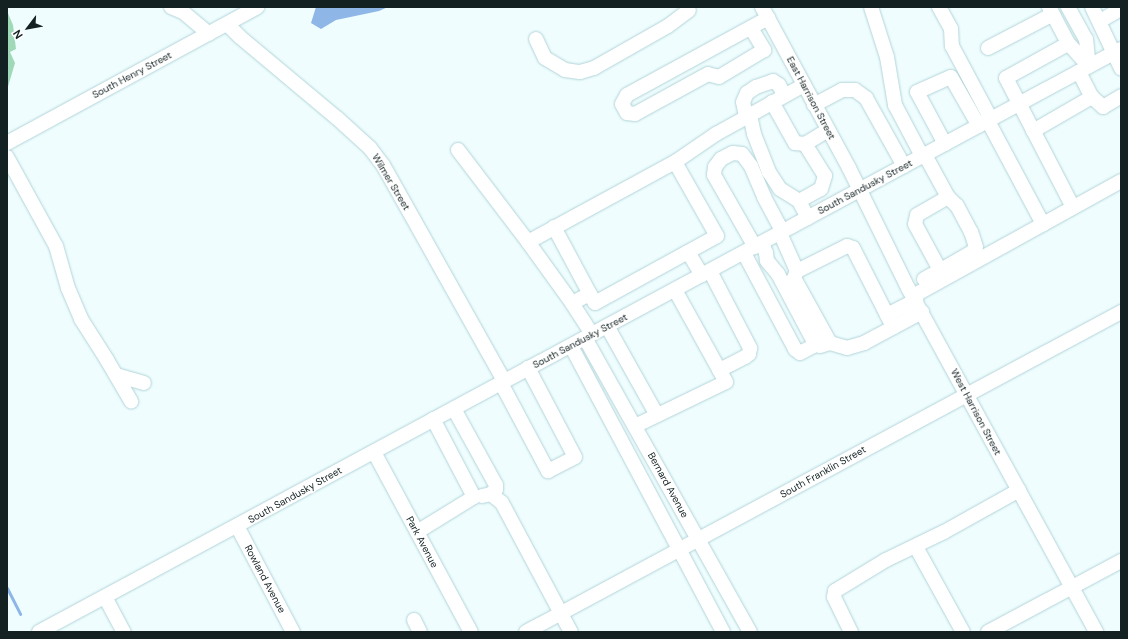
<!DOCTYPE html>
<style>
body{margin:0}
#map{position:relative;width:1128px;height:639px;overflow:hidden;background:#effdfe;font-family:"DM Sans",sans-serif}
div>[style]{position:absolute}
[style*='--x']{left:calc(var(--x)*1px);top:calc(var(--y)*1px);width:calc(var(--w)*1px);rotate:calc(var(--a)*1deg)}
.green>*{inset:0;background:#a0d9b7}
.water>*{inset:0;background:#8eb6e7}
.stream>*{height:3px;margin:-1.5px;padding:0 1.5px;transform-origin:1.5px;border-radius:1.5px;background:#8eb6e7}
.roads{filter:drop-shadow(0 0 1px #b2d4d9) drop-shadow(0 0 1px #b2d4d9)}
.minor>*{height:14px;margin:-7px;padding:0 7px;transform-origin:7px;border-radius:7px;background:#fff}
span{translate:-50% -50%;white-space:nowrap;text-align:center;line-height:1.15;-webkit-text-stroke:3px #fff;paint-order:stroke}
.street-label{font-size:10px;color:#142122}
.frame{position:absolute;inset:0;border:8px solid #142122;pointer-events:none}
.north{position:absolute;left:8px;top:8px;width:40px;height:40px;-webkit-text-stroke:3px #fff;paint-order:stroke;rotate:238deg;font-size:11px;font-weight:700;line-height:16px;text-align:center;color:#142122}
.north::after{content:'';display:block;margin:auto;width:14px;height:18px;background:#142122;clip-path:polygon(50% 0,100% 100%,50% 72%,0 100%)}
</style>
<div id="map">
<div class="green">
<i style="clip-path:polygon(7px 11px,13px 25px,16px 49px,10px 52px,15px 63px,7px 90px)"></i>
</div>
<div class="water">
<i style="clip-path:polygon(316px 7px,388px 7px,379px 11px,336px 20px,321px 29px,311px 23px)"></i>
</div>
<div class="stream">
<i style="--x:7;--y:588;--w:29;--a:63"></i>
</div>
<div class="roads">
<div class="minor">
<i style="--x:171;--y:7;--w:13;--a:23"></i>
<i style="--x:183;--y:12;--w:34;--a:40"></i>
<i style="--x:762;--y:7;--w:183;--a:61.6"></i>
<i style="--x:849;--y:168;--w:134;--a:63.8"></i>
<i style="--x:908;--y:288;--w:392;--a:61.3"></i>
<i style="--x:871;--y:7;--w:52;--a:72.3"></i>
<i style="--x:887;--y:57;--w:49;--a:80.5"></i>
<i style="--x:895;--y:105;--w:58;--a:62.1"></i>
<i style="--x:939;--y:7;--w:25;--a:61"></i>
<i style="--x:951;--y:29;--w:17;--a:87"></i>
<i style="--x:952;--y:46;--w:83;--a:61.9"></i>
<i style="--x:1049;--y:7;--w:41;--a:62.2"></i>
<i style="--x:1068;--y:43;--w:31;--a:48"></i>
<i style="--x:1068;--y:7;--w:37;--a:61"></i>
<i style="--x:1086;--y:39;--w:27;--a:84"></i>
<i style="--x:1092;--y:7;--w:68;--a:64.6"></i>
<i style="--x:1100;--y:21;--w:24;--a:-30"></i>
<i style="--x:227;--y:24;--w:18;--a:45"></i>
<i style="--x:240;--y:37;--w:126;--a:39.9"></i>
<i style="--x:337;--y:118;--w:45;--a:42.3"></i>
<i style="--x:370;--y:148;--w:21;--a:53"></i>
<i style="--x:383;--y:165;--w:248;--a:60.7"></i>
<i style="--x:751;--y:28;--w:26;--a:59"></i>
<i style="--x:764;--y:50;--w:52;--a:149"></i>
<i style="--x:719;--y:77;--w:11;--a:-165"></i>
<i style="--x:708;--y:74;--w:83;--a:151.3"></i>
<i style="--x:635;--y:114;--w:8;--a:-173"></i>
<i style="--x:627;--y:113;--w:10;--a:-119"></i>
<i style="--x:622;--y:104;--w:10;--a:-61"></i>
<i style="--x:627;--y:95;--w:161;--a:-28.6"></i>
<i style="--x:536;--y:39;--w:21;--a:65"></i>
<i style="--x:545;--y:58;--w:23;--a:31"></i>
<i style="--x:565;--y:70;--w:15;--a:8"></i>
<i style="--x:580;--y:72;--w:15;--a:-16"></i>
<i style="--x:594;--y:68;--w:85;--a:-29.6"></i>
<i style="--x:668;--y:26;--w:26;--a:-37"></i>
<i style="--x:1064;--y:46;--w:66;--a:151.1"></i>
<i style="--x:1006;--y:78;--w:145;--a:62.6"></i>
<i style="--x:988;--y:48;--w:73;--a:-27.6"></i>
<i style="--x:1079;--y:72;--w:28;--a:63"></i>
<i style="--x:804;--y:85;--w:62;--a:150.9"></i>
<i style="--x:750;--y:115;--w:19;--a:78"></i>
<i style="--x:754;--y:134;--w:41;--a:68.5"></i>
<i style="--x:769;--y:172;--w:20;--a:57"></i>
<i style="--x:780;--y:189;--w:22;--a:32"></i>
<i style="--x:799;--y:201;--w:19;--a:62"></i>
<i style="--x:772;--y:102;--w:47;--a:60.7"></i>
<i style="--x:795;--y:143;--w:10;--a:6"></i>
<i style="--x:805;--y:144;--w:27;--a:-31"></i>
<i style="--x:814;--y:105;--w:32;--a:-28"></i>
<i style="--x:842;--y:90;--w:13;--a:0"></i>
<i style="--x:855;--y:90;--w:14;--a:36"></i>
<i style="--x:866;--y:98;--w:78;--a:60.8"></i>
<i style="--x:746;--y:117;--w:15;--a:-101"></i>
<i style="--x:743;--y:102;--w:10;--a:-66"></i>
<i style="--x:747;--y:93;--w:11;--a:-34"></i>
<i style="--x:756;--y:87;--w:18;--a:-19"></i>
<i style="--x:773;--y:81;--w:7;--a:34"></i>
<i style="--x:779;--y:85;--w:11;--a:63"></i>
<i style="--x:988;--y:121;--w:117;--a:61.9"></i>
<i style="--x:1033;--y:131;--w:68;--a:-30"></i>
<i style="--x:1092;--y:97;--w:15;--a:42"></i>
<i style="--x:1103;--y:107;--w:21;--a:-31"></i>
<i style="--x:7;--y:143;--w:285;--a:-28.5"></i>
<i style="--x:945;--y:144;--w:59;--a:-118.3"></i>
<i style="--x:917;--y:92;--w:37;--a:-24"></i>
<i style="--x:951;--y:77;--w:56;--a:60.3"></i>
<i style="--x:458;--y:150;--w:116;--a:52.7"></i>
<i style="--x:7;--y:157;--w:102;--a:61.2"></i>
<i style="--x:56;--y:246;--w:44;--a:74.1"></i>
<i style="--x:68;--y:288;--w:34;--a:67"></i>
<i style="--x:81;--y:319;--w:49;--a:57.6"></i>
<i style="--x:107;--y:360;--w:48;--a:59.7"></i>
<i style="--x:799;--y:201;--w:25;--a:-29"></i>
<i style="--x:821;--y:189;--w:14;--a:-73"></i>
<i style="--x:825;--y:176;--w:38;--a:-122"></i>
<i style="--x:554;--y:227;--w:76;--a:61.8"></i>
<i style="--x:780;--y:233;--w:42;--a:65.9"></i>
<i style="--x:797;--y:271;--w:8;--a:113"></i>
<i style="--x:794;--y:278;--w:74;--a:61"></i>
<i style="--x:755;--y:247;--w:83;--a:-119.7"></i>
<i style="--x:714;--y:175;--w:8;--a:-83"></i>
<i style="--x:715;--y:167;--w:10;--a:-53"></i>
<i style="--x:721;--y:159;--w:13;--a:-27"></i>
<i style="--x:733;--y:153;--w:9;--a:6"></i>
<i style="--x:742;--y:154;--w:15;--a:53"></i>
<i style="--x:751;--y:166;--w:34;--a:67"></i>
<i style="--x:764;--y:197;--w:40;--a:62"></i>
<i style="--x:688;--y:252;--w:27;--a:59"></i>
<i style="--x:744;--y:253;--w:109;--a:62"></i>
<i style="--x:795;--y:349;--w:6;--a:39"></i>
<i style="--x:800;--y:353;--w:15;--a:-28"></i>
<i style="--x:813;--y:346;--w:4;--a:-76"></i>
<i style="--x:814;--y:342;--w:77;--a:-117.9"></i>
<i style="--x:778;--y:274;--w:17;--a:-130"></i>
<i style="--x:767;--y:261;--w:8;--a:-97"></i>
<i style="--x:766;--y:253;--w:11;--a:-112"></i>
<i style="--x:946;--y:267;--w:30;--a:-30"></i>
<i style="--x:972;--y:252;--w:6;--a:-51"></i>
<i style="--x:976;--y:247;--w:16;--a:-108"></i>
<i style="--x:971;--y:232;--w:30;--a:-118"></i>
<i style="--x:957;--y:206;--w:13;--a:-135"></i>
<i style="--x:710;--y:271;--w:87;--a:62.5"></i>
<i style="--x:750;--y:348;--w:6;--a:99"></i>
<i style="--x:749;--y:354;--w:5;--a:143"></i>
<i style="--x:745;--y:357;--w:29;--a:153"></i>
<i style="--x:797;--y:271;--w:56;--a:-26.6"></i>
<i style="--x:847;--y:246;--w:6;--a:18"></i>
<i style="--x:853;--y:248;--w:89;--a:63.1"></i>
<i style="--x:924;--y:279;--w:18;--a:-29"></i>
<i style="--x:940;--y:270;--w:52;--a:-118.5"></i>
<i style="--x:915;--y:224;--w:9;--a:-77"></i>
<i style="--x:917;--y:215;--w:36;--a:-30"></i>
<i style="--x:948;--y:197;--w:48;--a:-118.7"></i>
<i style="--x:913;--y:296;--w:238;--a:-28.9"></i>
<i style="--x:572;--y:303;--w:20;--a:-27"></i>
<i style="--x:590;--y:294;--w:10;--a:61"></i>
<i style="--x:595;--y:303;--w:139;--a:-28.8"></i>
<i style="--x:717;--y:236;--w:85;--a:-119.6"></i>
<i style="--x:887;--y:315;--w:33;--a:-27"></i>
<i style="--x:607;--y:326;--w:102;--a:60.7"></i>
<i style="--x:592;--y:334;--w:37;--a:-123"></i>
<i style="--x:572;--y:303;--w:75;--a:-125.8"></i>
<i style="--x:528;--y:242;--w:167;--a:-28.6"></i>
<i style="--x:675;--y:162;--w:50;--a:-34.3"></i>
<i style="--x:716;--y:134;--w:39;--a:-29"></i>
<i style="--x:585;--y:338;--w:337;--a:60.7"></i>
<i style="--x:571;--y:346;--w:324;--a:62"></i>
<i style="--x:820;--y:346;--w:10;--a:-17"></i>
<i style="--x:830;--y:343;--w:18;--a:16"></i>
<i style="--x:847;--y:348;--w:18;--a:-16"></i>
<i style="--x:864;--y:343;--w:66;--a:-28.1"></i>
<i style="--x:116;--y:375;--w:29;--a:16"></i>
<i style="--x:501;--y:383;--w:100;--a:61.9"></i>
<i style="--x:548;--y:471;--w:30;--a:-27"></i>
<i style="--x:575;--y:457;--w:101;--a:-117.8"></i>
<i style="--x:454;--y:409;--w:87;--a:61.1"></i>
<i style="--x:496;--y:485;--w:4;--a:90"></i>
<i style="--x:496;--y:489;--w:7;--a:135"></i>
<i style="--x:491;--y:494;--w:9;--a:167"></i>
<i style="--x:635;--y:426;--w:101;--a:-25.8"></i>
<i style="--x:726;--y:382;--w:105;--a:-119"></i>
<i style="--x:374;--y:452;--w:204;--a:61.7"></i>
<i style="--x:491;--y:494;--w:14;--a:39"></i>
<i style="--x:502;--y:503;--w:146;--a:61.9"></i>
<i style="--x:237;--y:526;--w:120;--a:62.2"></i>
<i style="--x:417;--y:532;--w:67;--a:-31.6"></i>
<i style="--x:474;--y:497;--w:88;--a:-117.7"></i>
<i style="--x:916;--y:547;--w:97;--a:61.1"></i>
<i style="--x:105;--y:597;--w:40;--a:62"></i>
<i style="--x:414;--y:620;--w:13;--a:63"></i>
<i style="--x:39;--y:632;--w:1229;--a:-28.32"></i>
<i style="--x:526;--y:632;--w:676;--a:-28.27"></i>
<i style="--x:851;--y:632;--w:39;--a:-116"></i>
<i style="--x:834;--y:597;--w:6;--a:-81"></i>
<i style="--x:835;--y:591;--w:60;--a:-31.3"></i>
<i style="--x:886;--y:560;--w:64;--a:-25.8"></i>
<i style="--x:944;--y:532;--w:86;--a:-29.2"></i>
<i style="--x:988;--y:632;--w:151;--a:-28.1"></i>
</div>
</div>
<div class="street-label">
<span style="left:132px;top:75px;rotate:-28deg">South Henry Street</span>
<span style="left:811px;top:98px;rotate:62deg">East Harrison Street</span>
<span style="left:391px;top:182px;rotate:59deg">Wilmer Street</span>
<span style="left:865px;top:187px;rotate:-28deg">South Sandusky Street</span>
<span style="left:580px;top:341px;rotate:-28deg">South Sandusky Street</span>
<span style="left:976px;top:412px;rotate:62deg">West Harrison Street</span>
<span style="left:823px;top:472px;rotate:-29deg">South Franklin Street</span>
<span style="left:668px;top:485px;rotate:61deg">Bernard Avenue</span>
<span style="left:295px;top:495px;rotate:-29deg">South Sandusky Street</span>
<span style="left:422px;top:542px;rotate:62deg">Park Avenue</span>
<span style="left:265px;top:579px;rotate:62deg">Rowland Avenue</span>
</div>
<div class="frame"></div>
<div class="north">N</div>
</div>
